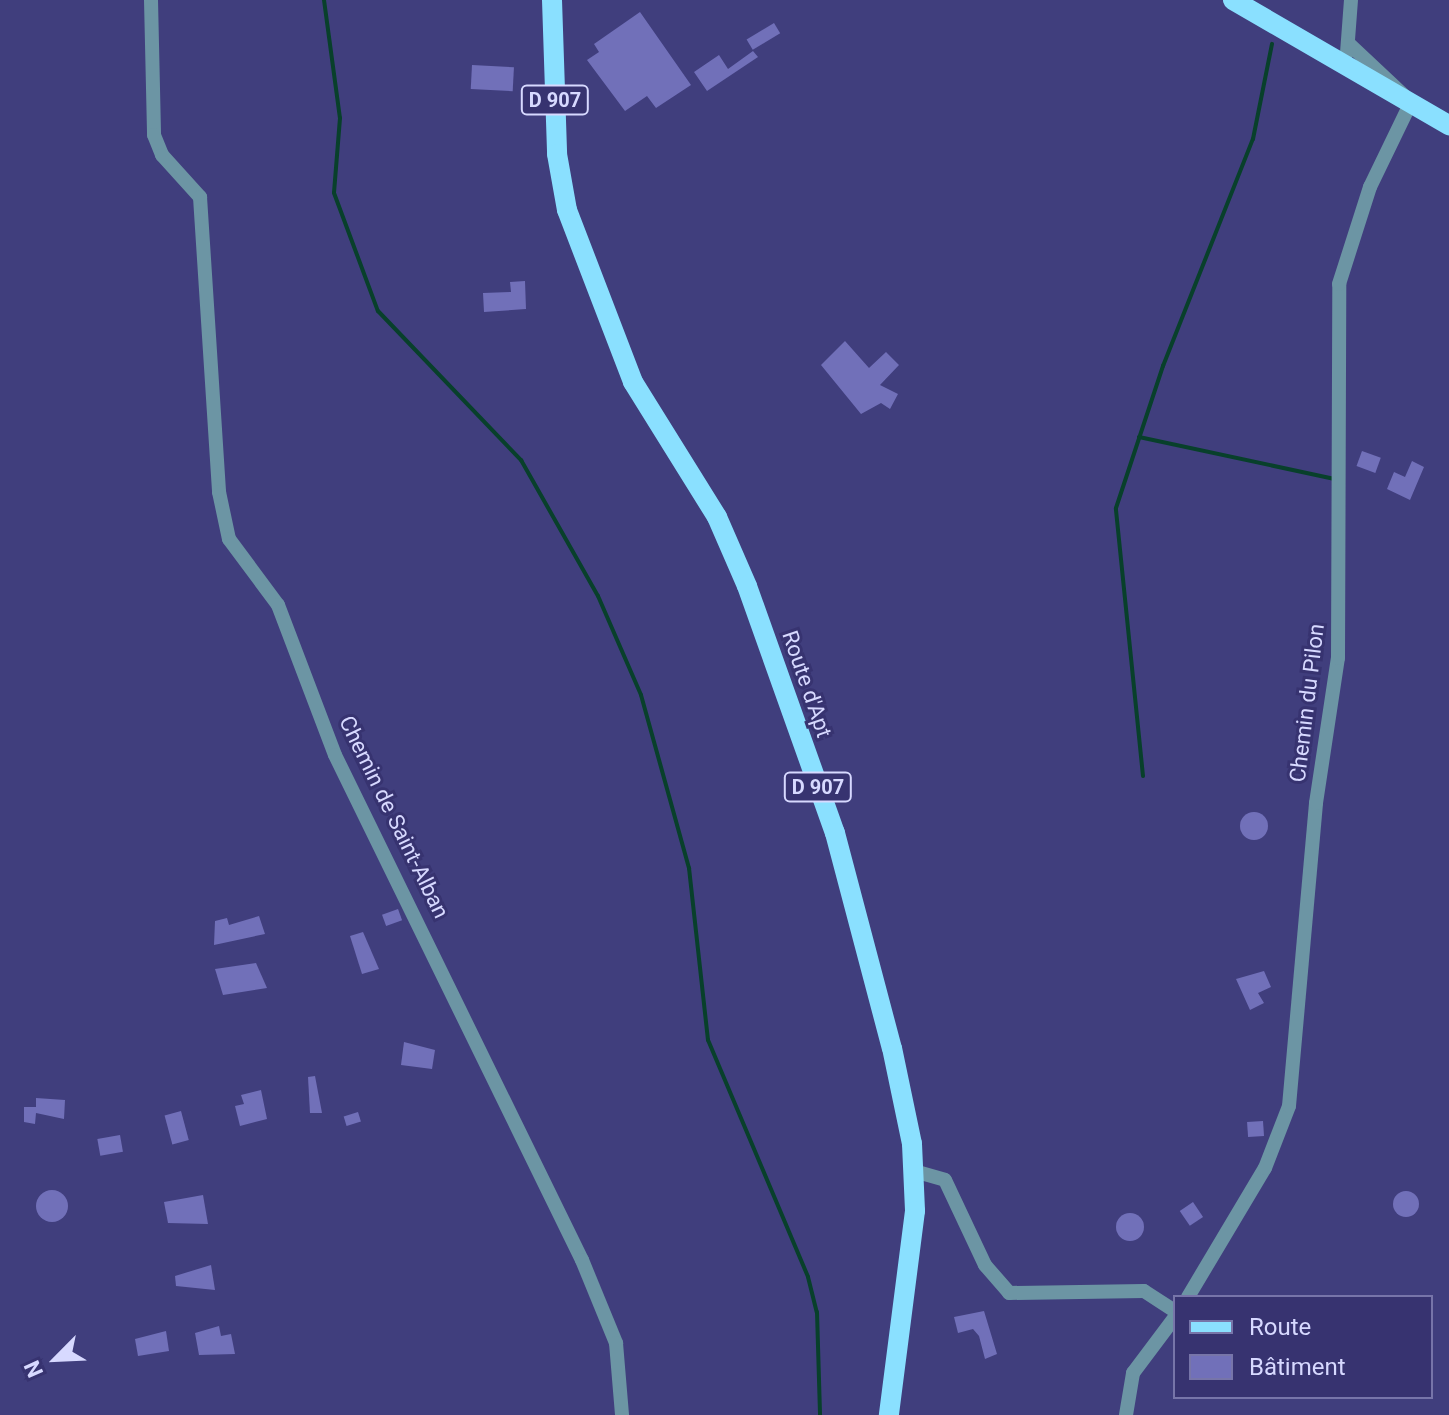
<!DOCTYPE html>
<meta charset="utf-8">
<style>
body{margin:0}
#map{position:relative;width:1449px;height:1415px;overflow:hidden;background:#403e7d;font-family:Roboto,sans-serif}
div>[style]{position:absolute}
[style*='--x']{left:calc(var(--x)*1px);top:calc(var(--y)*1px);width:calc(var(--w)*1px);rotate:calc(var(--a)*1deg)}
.stream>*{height:4px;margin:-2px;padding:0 2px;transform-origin:2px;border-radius:2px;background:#08402b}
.building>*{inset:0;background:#7170b9;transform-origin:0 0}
.round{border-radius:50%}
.minor>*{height:14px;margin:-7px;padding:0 7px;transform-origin:7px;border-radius:7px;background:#6c95a4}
.major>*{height:20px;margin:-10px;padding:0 10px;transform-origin:10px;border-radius:10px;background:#8ae0ff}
span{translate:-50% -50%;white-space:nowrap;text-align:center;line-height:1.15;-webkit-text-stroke:6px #373370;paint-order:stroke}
.shield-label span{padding:2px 6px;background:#373370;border:2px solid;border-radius:6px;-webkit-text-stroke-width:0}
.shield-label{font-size:20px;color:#d7d9ff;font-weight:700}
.street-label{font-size:22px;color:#d7d9ff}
.legend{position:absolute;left:1173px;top:1295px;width:260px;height:104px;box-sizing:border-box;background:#373370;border:2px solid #7775a9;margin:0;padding:10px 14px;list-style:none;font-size:24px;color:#d7d9ff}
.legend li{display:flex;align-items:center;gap:16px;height:40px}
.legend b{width:40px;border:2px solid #7775a9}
.north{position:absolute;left:16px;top:1319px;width:80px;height:80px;-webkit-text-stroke:6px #373370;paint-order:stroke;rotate:246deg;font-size:22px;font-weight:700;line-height:32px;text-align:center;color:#d7d9ff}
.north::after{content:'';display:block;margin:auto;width:28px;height:36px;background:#d7d9ff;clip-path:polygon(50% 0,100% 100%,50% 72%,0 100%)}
</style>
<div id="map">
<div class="stream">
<i style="--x:324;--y:0;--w:119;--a:82.3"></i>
<i style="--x:340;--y:118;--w:75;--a:94.6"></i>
<i style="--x:334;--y:193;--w:126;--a:69.6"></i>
<i style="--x:378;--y:311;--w:207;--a:46.2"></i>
<i style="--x:521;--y:460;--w:156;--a:60.5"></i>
<i style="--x:598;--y:596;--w:108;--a:66.5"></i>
<i style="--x:641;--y:695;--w:180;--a:74.5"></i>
<i style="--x:689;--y:868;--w:173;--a:83.7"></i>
<i style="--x:708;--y:1040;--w:257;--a:67.1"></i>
<i style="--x:808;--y:1277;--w:36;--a:76"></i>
<i style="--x:817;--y:1312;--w:103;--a:88.3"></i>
<i style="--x:1139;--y:437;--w:200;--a:12.1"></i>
<i style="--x:1143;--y:776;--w:269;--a:-95.8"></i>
<i style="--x:1116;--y:508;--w:150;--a:-71.7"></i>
<i style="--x:1163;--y:366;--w:244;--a:-68.4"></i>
<i style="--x:1253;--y:139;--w:97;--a:-78.7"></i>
</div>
<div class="building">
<i style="clip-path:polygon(640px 12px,691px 85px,656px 108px,647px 96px,625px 111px,587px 60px,599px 52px,594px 44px)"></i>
<i style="left:774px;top:23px;width:12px;height:32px;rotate:59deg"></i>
<i style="clip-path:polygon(753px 51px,758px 57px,707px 91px,694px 72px,719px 55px,728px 69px)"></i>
<i style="left:472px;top:65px;width:42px;height:24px;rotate:3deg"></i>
<i style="clip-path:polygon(525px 281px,526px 309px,484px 312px,483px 293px,511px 292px,510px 282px)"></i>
<i style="clip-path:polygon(845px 341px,869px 368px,886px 352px,899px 365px,880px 385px,898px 394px,890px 409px,881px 403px,861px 414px,821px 365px)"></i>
<i style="left:1362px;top:451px;width:20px;height:16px;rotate:20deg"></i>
<i style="clip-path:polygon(1412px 461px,1424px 467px,1410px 500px,1387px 489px,1394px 472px,1405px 477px)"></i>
<i class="round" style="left:1240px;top:812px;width:28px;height:28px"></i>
<i style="left:398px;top:909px;width:12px;height:17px;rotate:70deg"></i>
<i style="clip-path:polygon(259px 916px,265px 934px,214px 945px,215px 921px,227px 918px,229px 925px)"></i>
<i style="clip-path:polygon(363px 932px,379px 969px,362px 974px,350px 936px)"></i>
<i style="clip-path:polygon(256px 963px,267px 988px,223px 995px,215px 969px)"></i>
<i style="clip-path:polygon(1264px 971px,1271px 987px,1258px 993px,1264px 1003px,1250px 1010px,1236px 979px)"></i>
<i style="clip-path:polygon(404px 1042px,435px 1050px,432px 1069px,401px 1065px)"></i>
<i style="clip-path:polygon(315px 1076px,322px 1113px,310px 1113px,308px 1077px)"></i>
<i style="clip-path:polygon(261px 1090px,267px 1119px,240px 1126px,235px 1106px,244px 1104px,241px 1095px)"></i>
<i style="clip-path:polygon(36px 1098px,65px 1100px,64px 1119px,36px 1113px,35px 1124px,24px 1122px,24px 1107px,36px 1107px)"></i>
<i style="left:181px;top:1111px;width:30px;height:17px;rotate:75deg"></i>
<i style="left:358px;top:1112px;width:10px;height:15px;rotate:73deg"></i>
<i style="left:1263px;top:1121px;width:15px;height:16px;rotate:86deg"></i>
<i style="left:120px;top:1135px;width:17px;height:23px;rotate:80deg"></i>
<i class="round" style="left:36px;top:1190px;width:32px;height:32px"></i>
<i class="round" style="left:1393px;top:1191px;width:26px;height:26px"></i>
<i style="clip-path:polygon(203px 1195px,208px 1224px,168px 1223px,164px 1202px)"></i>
<i style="left:1193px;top:1202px;width:18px;height:16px;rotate:56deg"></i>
<i class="round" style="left:1116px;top:1213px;width:28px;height:28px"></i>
<i style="clip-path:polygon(211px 1265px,215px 1290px,176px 1286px,175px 1276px)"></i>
<i style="clip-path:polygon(984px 1311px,997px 1354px,985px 1359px,979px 1336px,973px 1329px,958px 1333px,954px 1317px)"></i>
<i style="clip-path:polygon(219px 1326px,221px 1336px,231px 1334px,235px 1354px,199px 1355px,195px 1333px)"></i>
<i style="clip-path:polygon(166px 1331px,169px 1351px,138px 1356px,135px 1339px)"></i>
</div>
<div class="minor">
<i style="--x:151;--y:0;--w:135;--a:88.7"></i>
<i style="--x:154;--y:135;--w:22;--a:68"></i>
<i style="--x:162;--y:155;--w:57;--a:47.9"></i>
<i style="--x:200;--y:197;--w:296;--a:86.3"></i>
<i style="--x:219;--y:492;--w:48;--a:78"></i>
<i style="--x:229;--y:539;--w:82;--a:53.4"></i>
<i style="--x:278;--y:605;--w:160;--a:69.2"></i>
<i style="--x:335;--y:755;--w:562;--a:63.94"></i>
<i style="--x:582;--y:1260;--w:90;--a:67.7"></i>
<i style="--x:616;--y:1343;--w:72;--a:85.2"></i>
<i style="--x:1347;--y:53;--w:53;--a:-85.7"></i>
<i style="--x:914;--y:1171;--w:32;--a:16"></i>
<i style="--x:945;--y:1180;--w:94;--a:64.8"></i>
<i style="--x:985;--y:1265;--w:37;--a:49"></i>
<i style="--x:1009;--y:1293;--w:135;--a:-0.8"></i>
<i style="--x:1144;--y:1291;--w:37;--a:33"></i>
<i style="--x:1188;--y:1297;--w:150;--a:-59.2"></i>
<i style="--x:1265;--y:1168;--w:66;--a:-68.8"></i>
<i style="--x:1289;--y:1106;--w:304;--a:-84.9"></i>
<i style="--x:1316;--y:803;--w:147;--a:-81.4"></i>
<i style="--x:1338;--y:658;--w:374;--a:-89.8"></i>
<i style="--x:1339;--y:284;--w:102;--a:-72.3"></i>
<i style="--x:1370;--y:187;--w:94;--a:-64.2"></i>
<i style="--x:1411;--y:102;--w:85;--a:-136.9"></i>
<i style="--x:1126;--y:1415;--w:43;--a:-80.5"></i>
<i style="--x:1133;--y:1373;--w:70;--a:-53.1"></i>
</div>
<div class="major">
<i style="--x:552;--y:0;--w:154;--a:88.1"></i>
<i style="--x:557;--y:154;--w:57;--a:79.9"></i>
<i style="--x:567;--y:210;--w:184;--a:69"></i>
<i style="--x:633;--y:382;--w:159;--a:58.1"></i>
<i style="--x:717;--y:517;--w:75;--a:66.5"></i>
<i style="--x:747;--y:586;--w:262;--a:70.4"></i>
<i style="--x:835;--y:833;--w:222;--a:75.2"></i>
<i style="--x:892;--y:1048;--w:98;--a:78.2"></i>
<i style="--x:912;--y:1144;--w:67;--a:87.4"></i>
<i style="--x:915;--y:1211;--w:206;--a:97.3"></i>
<i style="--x:1233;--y:0;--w:250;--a:30.1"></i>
</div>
<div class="shield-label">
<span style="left:555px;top:100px">D 907</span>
<span style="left:818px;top:787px">D 907</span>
</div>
<div class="street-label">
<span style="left:807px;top:684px;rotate:71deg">Route d'Apt</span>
<span style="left:1307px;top:703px;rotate:-83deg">Chemin du Pilon</span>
<span style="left:394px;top:817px;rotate:64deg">Chemin de Saint-Alban</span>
</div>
<ul class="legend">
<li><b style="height:10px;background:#8ae0ff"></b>Route</li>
<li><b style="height:22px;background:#7170b9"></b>Bâtiment</li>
</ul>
<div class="north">N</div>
</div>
